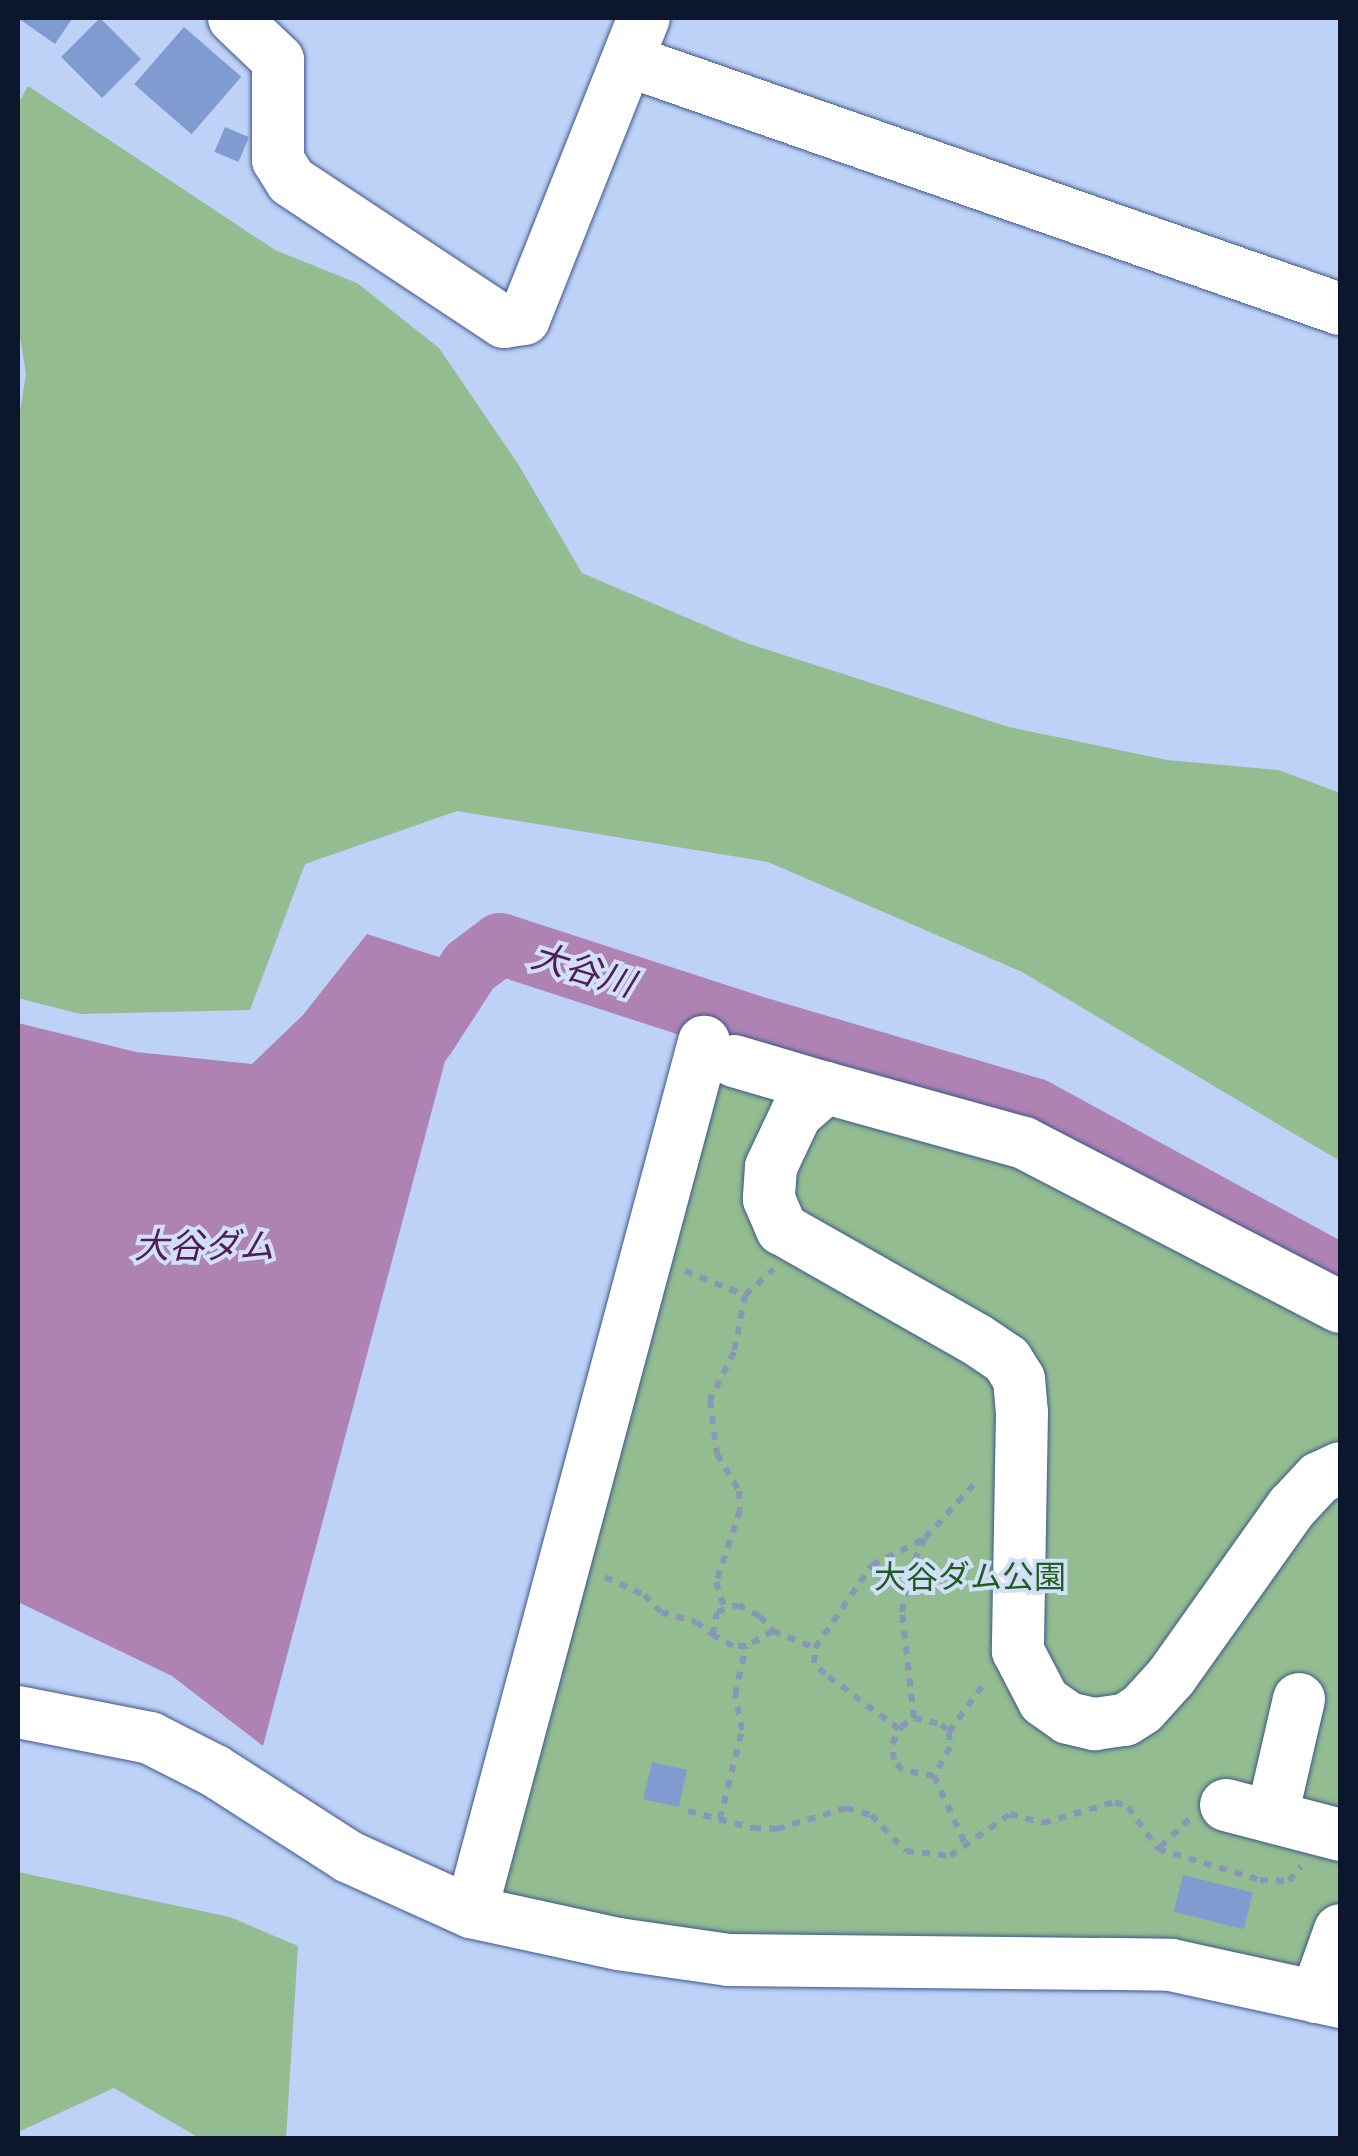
<!DOCTYPE html>
<meta charset="utf-8">
<style>
body{margin:0}
#map{position:relative;width:1358px;height:2156px;overflow:hidden;background:#bed2f7;font-family:"Fira Sans","Noto Sans JP",sans-serif}
div>[style]{position:absolute}
[style*='--x']{left:calc(var(--x)*1px);top:calc(var(--y)*1px);width:calc(var(--w)*1px);rotate:calc(var(--a)*1deg)}
.green>*{inset:0;background:#93bc90}
.water>*{inset:0;background:#ae83b3}
.river>*{height:62px;margin:-31px;padding:0 31px;transform-origin:31px;border-radius:31px;background:#ae83b3}
.building>*{inset:0;background:#7f9bd0;transform-origin:0 0}
.path>*{height:6px;margin-top:-3px;transform-origin:0;background:repeating-linear-gradient(90deg,#8697b7 0 8px,transparent 0 16px)}
.roads{filter:drop-shadow(0 0 2px #3c578d) drop-shadow(0 0 2px #3c578d)}
.minor>*{height:52px;margin:-26px;padding:0 26px;transform-origin:26px;border-radius:26px;background:#fff}
span{translate:-50% -50%;white-space:nowrap;text-align:center;line-height:1.15;-webkit-text-stroke:8px #d1dff8;paint-order:stroke}
.park-label{font-size:32px;color:#205e1f}
.water-label{font-size:35px;color:#521c58;font-style:italic}
.frame{position:absolute;inset:0;border:20px solid #0c172d;pointer-events:none}
</style>
<div id="map">
<div class="green">
<i style="clip-path:polygon(28px 86px,275px 250px,357px 283px,439px 348px,518px 464px,582px 573px,746px 643px,1009px 727px,1167px 760px,1279px 770px,1340px 793px,1340px 1161px,1022px 972px,768px 862px,457px 811px,305px 864px,250px 1010px,80px 1014px,18px 998px,18px 424px,26px 374px,18px 324px,18px 104px)"></i>
<i style="clip-path:polygon(729px 1050px,1340px 1296px,1340px 1984px,692px 1938px,501px 1895px)"></i>
<i style="clip-path:polygon(18px 1872px,230px 1917px,298px 1946px,286px 2138px,199px 2138px,114px 2088px,18px 2132px)"></i>
</div>
<div class="water">
<i style="clip-path:polygon(367px 934px,470px 967px,263px 1746px,172px 1676px,18px 1602px,18px 1023px,136px 1052px,252px 1064px,303px 1015px)"></i>
</div>
<div class="river">
<i style="--x:424;--y:1038;--w:85;--a:-57.1"></i>
<i style="--x:470;--y:967;--w:38;--a:-37"></i>
<i style="--x:500;--y:944;--w:275;--a:18"></i>
<i style="--x:762;--y:1029;--w:284;--a:16.4"></i>
<i style="--x:1034;--y:1109;--w:349;--a:28.6"></i>
</div>
<div class="building">
<i style="clip-path:polygon(18px 18px,69px 18px,72px 19px,55px 44px)"></i>
<i style="left:100px;top:18px;width:58px;height:55px;rotate:45deg"></i>
<i style="left:184px;top:27px;width:76px;height:76px;rotate:41deg"></i>
<i style="left:225px;top:127px;width:26px;height:27px;rotate:23deg"></i>
<i style="left:652px;top:1762px;width:36px;height:38px;rotate:13deg"></i>
<i style="left:1183px;top:1875px;width:72px;height:38px;rotate:14deg"></i>
</div>
<div class="path">
<i style="--x:685;--y:1271;--w:65;--a:21.8"></i>
<i style="--x:745;--y:1295;--w:58;--a:100.9"></i>
<i style="--x:734;--y:1352;--w:54;--a:116.6"></i>
<i style="--x:710;--y:1400;--w:54;--a:82.6"></i>
<i style="--x:717;--y:1454;--w:43;--a:59.3"></i>
<i style="--x:739;--y:1491;--w:19;--a:87"></i>
<i style="--x:740;--y:1510;--w:76;--a:108.4"></i>
<i style="--x:716;--y:1582;--w:29;--a:72"></i>
<i style="--x:745;--y:1295;--w:39;--a:-42"></i>
<i style="--x:605;--y:1577;--w:43;--a:24.8"></i>
<i style="--x:644;--y:1595;--w:24;--a:45"></i>
<i style="--x:661;--y:1612;--w:36;--a:16"></i>
<i style="--x:696;--y:1622;--w:21;--a:37"></i>
<i style="--x:773;--y:1631;--w:31;--a:151"></i>
<i style="--x:746;--y:1646;--w:13;--a:180"></i>
<i style="--x:733;--y:1646;--w:23;--a:-151"></i>
<i style="--x:713;--y:1635;--w:23;--a:-80"></i>
<i style="--x:717;--y:1612;--w:22;--a:-18"></i>
<i style="--x:738;--y:1605;--w:25;--a:27"></i>
<i style="--x:760;--y:1616;--w:20;--a:49"></i>
<i style="--x:773;--y:1631;--w:45;--a:22"></i>
<i style="--x:914;--y:1718;--w:107;--a:-96.5"></i>
<i style="--x:902;--y:1612;--w:37;--a:-81"></i>
<i style="--x:908;--y:1575;--w:41;--a:-65.3"></i>
<i style="--x:925;--y:1538;--w:79;--a:-47.6"></i>
<i style="--x:899;--y:1729;--w:92;--a:-143.4"></i>
<i style="--x:825;--y:1674;--w:16;--a:-135"></i>
<i style="--x:814;--y:1663;--w:15;--a:-86"></i>
<i style="--x:815;--y:1648;--w:101;--a:-55.5"></i>
<i style="--x:872;--y:1565;--w:58;--a:-26.6"></i>
<i style="--x:949;--y:1732;--w:63;--a:-54"></i>
<i style="--x:934;--y:1776;--w:33;--a:-169"></i>
<i style="--x:902;--y:1770;--w:13;--a:-129"></i>
<i style="--x:894;--y:1760;--w:16;--a:-97"></i>
<i style="--x:892;--y:1744;--w:19;--a:-62"></i>
<i style="--x:901;--y:1727;--w:16;--a:-35"></i>
<i style="--x:914;--y:1718;--w:28;--a:13"></i>
<i style="--x:941;--y:1724;--w:11;--a:45"></i>
<i style="--x:949;--y:1732;--w:15;--a:86"></i>
<i style="--x:950;--y:1747;--w:33;--a:119"></i>
<i style="--x:934;--y:1776;--w:77;--a:65.4"></i>
<i style="--x:688;--y:1811;--w:67;--a:14.7"></i>
<i style="--x:753;--y:1828;--w:24;--a:2"></i>
<i style="--x:777;--y:1829;--w:72;--a:-16.9"></i>
<i style="--x:846;--y:1808;--w:26;--a:16"></i>
<i style="--x:871;--y:1815;--w:50;--a:45.8"></i>
<i style="--x:906;--y:1851;--w:44;--a:6.5"></i>
<i style="--x:950;--y:1856;--w:73;--a:-35"></i>
<i style="--x:1010;--y:1814;--w:34;--a:15"></i>
<i style="--x:1043;--y:1823;--w:75;--a:-16.3"></i>
<i style="--x:1115;--y:1802;--w:14;--a:21"></i>
<i style="--x:1128;--y:1807;--w:52;--a:54.5"></i>
<i style="--x:720;--y:1819;--w:92;--a:-76.1"></i>
<i style="--x:742;--y:1730;--w:36;--a:-101"></i>
<i style="--x:735;--y:1695;--w:50;--a:-77.3"></i>
<i style="--x:1189;--y:1819;--w:43;--a:135.9"></i>
<i style="--x:1158;--y:1849;--w:107;--a:16.9"></i>
<i style="--x:1260;--y:1880;--w:29;--a:2"></i>
<i style="--x:1289;--y:1881;--w:19;--a:-51"></i>
</div>
<div class="roads">
<div class="minor">
<i style="--x:234;--y:18;--w:61;--a:43.7"></i>
<i style="--x:278;--y:60;--w:100;--a:90"></i>
<i style="--x:278;--y:160;--w:25;--a:58"></i>
<i style="--x:291;--y:181;--w:255;--a:33.5"></i>
<i style="--x:504;--y:322;--w:20;--a:-9"></i>
<i style="--x:524;--y:319;--w:324;--a:-68.3"></i>
<i style="--x:629;--y:61;--w:753;--a:19.23"></i>
<i style="--x:734;--y:1061;--w:96;--a:16.4"></i>
<i style="--x:826;--y:1088;--w:40;--a:139"></i>
<i style="--x:796;--y:1114;--w:59;--a:115.3"></i>
<i style="--x:771;--y:1167;--w:32;--a:94"></i>
<i style="--x:769;--y:1199;--w:33;--a:67"></i>
<i style="--x:782;--y:1229;--w:223;--a:29.6"></i>
<i style="--x:976;--y:1339;--w:37;--a:34"></i>
<i style="--x:1007;--y:1360;--w:22;--a:58"></i>
<i style="--x:1019;--y:1379;--w:33;--a:85"></i>
<i style="--x:1022;--y:1412;--w:239;--a:91"></i>
<i style="--x:1018;--y:1651;--w:56;--a:62.5"></i>
<i style="--x:1044;--y:1701;--w:29;--a:35"></i>
<i style="--x:1068;--y:1718;--w:28;--a:13"></i>
<i style="--x:1095;--y:1724;--w:30;--a:-8"></i>
<i style="--x:1125;--y:1720;--w:20;--a:-33"></i>
<i style="--x:1142;--y:1709;--w:43;--a:-47.8"></i>
<i style="--x:1171;--y:1677;--w:209;--a:-54.6"></i>
<i style="--x:1292;--y:1507;--w:40;--a:-47"></i>
<i style="--x:1319;--y:1478;--w:23;--a:-25"></i>
<i style="--x:826;--y:1088;--w:205;--a:15.5"></i>
<i style="--x:1024;--y:1143;--w:356;--a:27.4"></i>
<i style="--x:18;--y:1712;--w:135;--a:11.1"></i>
<i style="--x:150;--y:1738;--w:73;--a:26.9"></i>
<i style="--x:215;--y:1771;--w:159;--a:32.7"></i>
<i style="--x:349;--y:1857;--w:134;--a:24.3"></i>
<i style="--x:471;--y:1912;--w:901;--a:-75.01"></i>
<i style="--x:1226;--y:1805;--w:118;--a:14.7"></i>
<i style="--x:1272;--y:1816;--w:120;--a:-77"></i>
<i style="--x:471;--y:1912;--w:150;--a:12.3"></i>
<i style="--x:618;--y:1944;--w:112;--a:8.2"></i>
<i style="--x:729;--y:1960;--w:442;--a:0.6"></i>
<i style="--x:1171;--y:1965;--w:173;--a:12.3"></i>
<i style="--x:1316;--y:1997;--w:71;--a:-70.3"></i>
</div>
</div>
<div class="park-label">
<span style="left:970px;top:1577px">大谷ダム公園</span>
</div>
<div class="water-label">
<span style="left:583px;top:970px;rotate:17deg">大谷川</span>
<span style="left:204px;top:1246px">大谷ダム</span>
</div>
<div class="frame"></div>
</div>
